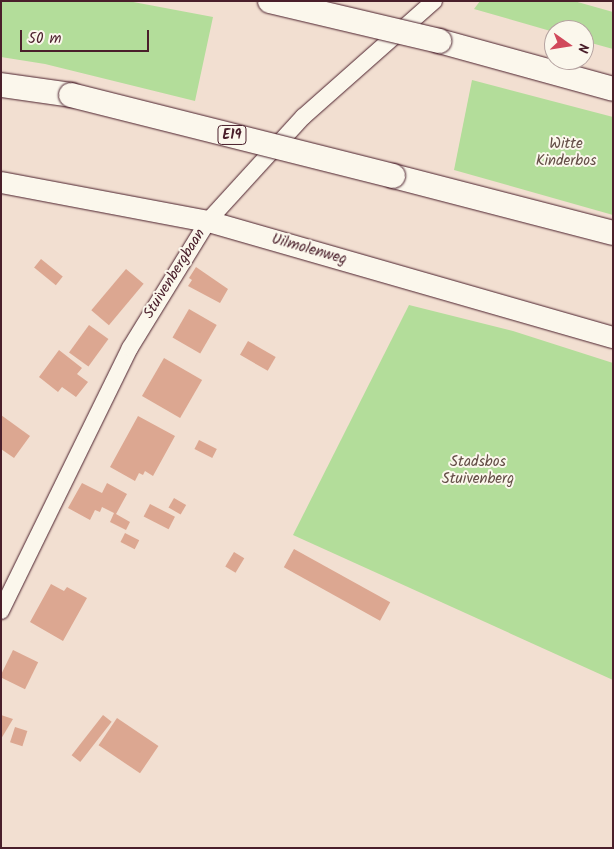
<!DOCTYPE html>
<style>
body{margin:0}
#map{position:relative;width:614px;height:849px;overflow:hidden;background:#f2dfd1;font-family:Kalam,sans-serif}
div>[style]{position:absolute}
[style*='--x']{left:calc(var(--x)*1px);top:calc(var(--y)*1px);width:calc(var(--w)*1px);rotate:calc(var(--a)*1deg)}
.green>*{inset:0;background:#b3dd9a}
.building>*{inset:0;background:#dca791;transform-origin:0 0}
.roads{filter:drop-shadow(0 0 1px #4a1f2b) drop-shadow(0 0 1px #4a1f2b)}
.minor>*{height:16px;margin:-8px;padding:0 8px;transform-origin:8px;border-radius:8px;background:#fbf7ec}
.major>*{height:21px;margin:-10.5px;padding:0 10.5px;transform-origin:10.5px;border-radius:10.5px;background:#fbf7ec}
.highway>*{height:24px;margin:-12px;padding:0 12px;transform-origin:12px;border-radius:12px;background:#fbf7ec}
.bridges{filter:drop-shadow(0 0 1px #4a1f2b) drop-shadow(0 0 1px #4a1f2b)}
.highway-bridge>*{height:24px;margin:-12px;padding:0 12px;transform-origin:12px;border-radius:12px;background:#fbf7ec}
span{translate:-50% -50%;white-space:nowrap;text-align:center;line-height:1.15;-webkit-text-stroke:4px #fbf7ec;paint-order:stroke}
.shield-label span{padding:1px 4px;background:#fbf7ec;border:1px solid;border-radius:4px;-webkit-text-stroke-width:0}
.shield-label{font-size:14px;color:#4a1f2b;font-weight:700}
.park-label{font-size:15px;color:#644e47}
.street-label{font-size:15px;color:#4a1f2b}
.frame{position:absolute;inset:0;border:2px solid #4a1f2b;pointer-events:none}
.north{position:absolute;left:544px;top:20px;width:50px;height:50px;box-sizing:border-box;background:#fbf7ec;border:1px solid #b4a19f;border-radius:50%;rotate:103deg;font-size:14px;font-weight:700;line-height:20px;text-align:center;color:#4a1f2b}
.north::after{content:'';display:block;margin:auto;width:18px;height:22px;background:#d1495b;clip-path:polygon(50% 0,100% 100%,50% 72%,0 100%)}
.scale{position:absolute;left:20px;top:30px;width:129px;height:22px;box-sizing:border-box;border:2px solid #4a1f2b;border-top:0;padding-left:6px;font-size:15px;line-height:18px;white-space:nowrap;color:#4a1f2b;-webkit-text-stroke:4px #fbf7ec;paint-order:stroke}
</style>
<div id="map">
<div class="green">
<i style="clip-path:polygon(1px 1px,128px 1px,213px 17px,195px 101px,45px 64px,1px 57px)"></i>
<i style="clip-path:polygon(480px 1px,574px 1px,613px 12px,613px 49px,584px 41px,584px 30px,554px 32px,474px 9px)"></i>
<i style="clip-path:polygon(472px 80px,613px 117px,613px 215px,454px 170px)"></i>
<i style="clip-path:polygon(409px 305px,513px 331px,613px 363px,613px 680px,293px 535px)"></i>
</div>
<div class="building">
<i style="left:41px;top:259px;width:28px;height:11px;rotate:39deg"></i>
<i style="clip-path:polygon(196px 267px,228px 289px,220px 303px,188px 286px,192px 280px,189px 278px)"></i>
<i style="left:126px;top:269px;width:23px;height:54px;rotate:40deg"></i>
<i style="left:189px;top:309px;width:32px;height:33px;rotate:30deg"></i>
<i style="left:89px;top:325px;width:24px;height:34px;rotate:36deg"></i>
<i style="left:248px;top:341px;width:32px;height:16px;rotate:30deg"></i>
<i style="clip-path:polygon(59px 350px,82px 368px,77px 374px,88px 382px,76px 397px,62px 387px,58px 392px,39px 377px)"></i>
<i style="left:164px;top:358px;width:44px;height:44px;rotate:30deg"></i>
<i style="clip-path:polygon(1px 415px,30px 436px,14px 458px,1px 449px)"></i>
<i style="clip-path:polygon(138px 416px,175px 436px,153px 476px,145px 471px,143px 475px,139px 473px,135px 481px,110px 467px)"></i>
<i style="left:199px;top:440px;width:20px;height:10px;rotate:27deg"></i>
<i style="clip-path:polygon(82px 483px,102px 493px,107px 483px,127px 494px,116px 514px,130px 522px,126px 530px,110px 522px,114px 513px,102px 507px,100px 512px,95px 510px,90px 520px,68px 508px)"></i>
<i style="left:174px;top:498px;width:14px;height:11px;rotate:30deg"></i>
<i style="left:150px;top:504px;width:28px;height:14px;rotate:27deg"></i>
<i style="left:125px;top:533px;width:16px;height:10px;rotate:27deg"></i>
<i style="left:294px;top:549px;width:110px;height:21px;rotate:29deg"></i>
<i style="left:234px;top:552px;width:12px;height:17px;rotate:31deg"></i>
<i style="clip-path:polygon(51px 584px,64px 591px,67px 587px,87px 598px,63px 641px,30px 622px)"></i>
<i style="left:13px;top:650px;width:28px;height:30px;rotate:26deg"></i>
<i style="clip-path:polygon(1px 715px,13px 719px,1px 739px)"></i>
<i style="left:103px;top:715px;width:11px;height:51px;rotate:38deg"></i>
<i style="left:117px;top:718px;width:50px;height:33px;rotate:34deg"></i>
<i style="left:15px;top:727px;width:13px;height:16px;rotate:18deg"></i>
</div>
<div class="roads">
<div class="minor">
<i style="--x:1;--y:611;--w:293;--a:-63.9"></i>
<i style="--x:130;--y:348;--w:149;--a:-58.4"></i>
<i style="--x:208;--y:221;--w:141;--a:-47.6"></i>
<i style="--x:303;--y:117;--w:175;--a:-41.5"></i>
</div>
<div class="major">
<i style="--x:1;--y:182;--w:211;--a:10.7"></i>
<i style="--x:208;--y:221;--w:421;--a:16"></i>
</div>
<div class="highway">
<i style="--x:439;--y:41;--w:180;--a:15.4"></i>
<i style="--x:1;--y:85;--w:71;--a:8.1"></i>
<i style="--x:393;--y:176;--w:227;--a:14.5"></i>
</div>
</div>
<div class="bridges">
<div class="highway-bridge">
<i style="--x:270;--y:1;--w:174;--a:13.3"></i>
<i style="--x:71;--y:95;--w:332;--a:14.1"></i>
</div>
</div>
<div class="shield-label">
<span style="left:232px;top:135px">E19</span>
</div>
<div class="park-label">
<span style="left:566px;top:153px">Witte<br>Kinderbos</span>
<span style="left:478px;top:471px">Stadsbos<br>Stuivenberg</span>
</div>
<div class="street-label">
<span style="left:309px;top:250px;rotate:16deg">Uilmolenweg</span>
<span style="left:175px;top:274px;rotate:-58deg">Stuivenbergbaan</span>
</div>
<div class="frame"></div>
<div class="north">N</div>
<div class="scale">50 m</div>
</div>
